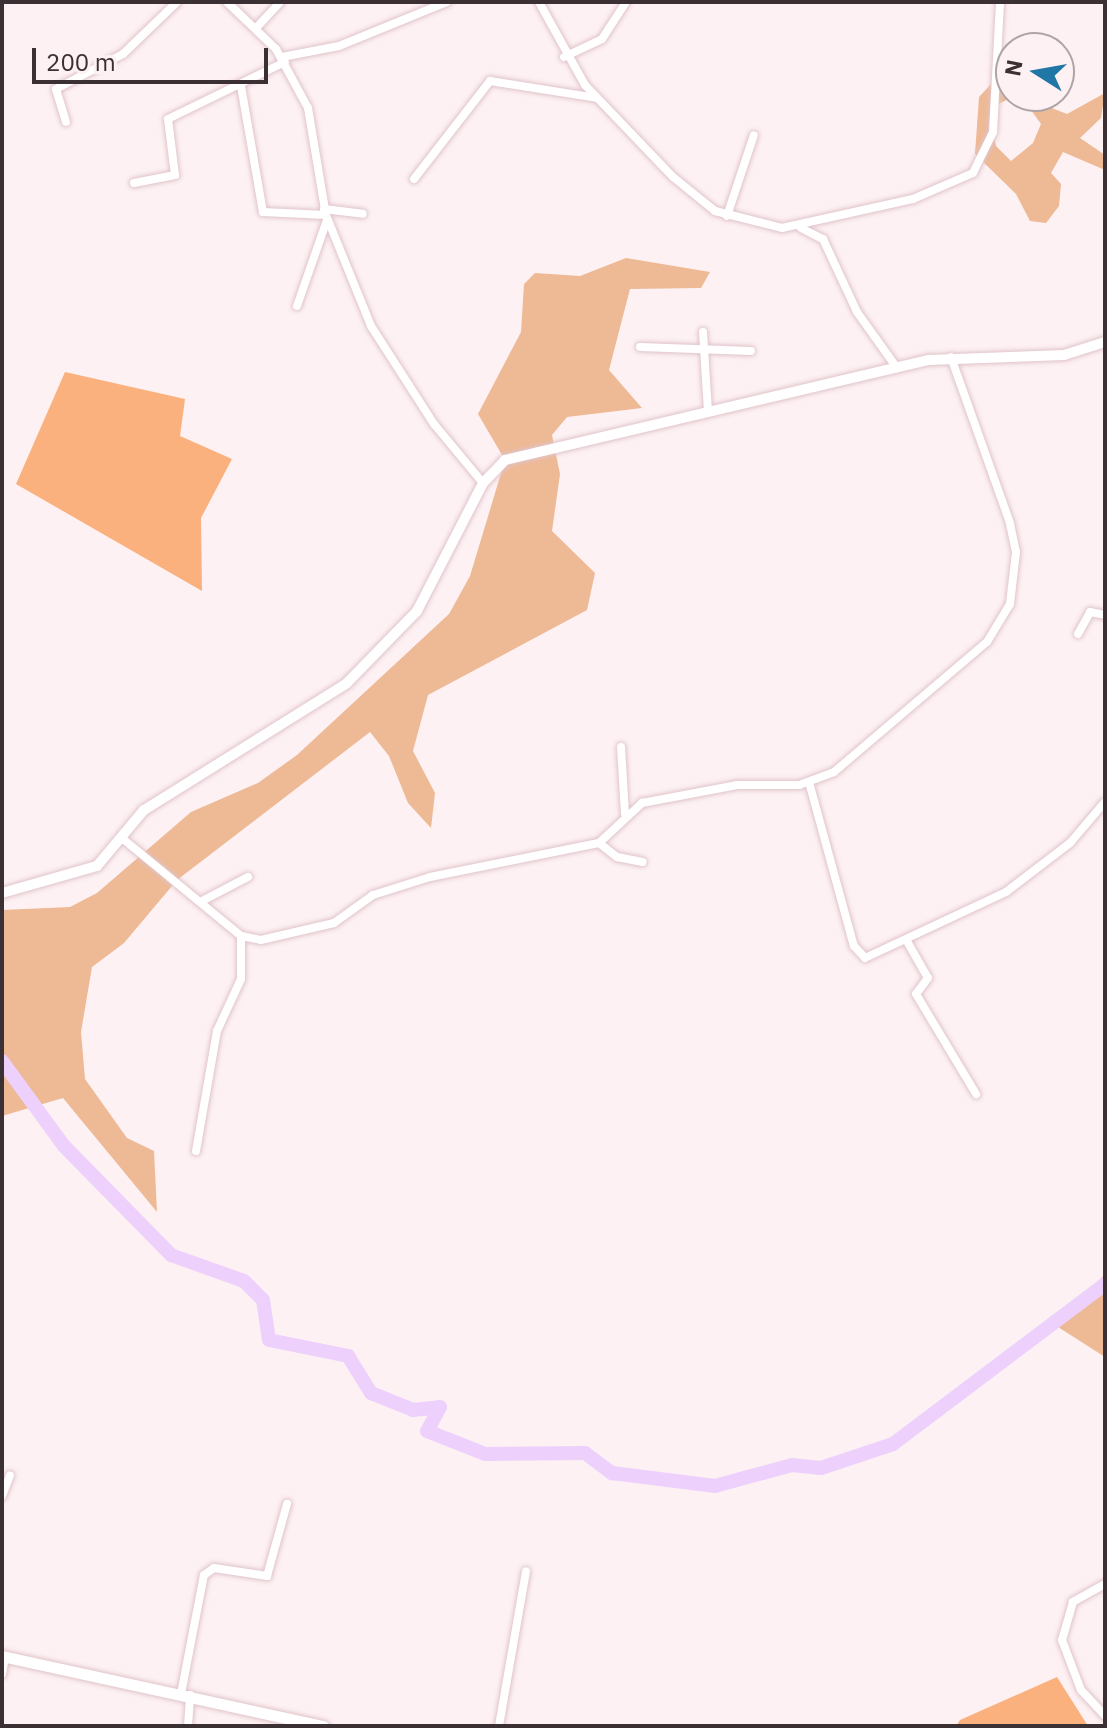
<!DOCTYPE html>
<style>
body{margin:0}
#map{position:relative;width:1107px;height:1728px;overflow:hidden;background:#fdf1f3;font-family:"IBM Plex Sans",sans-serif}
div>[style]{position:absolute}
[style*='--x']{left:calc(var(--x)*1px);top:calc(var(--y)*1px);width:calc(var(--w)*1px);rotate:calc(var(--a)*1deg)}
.green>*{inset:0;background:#eeb995}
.forest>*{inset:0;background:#fbb17d}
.river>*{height:14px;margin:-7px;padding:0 7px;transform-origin:7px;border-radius:7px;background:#edd0fc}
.roads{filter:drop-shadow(0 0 2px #e0c4ca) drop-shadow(0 0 2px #e0c4ca)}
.minor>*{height:8px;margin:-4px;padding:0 4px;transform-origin:4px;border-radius:4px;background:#fff}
.tertiary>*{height:10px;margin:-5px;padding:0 5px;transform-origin:5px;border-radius:5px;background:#fff}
.secondary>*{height:11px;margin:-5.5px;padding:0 5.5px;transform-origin:5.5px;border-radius:5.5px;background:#fff}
span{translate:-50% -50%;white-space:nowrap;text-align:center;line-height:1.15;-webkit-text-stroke:8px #fdf1f3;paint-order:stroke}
.frame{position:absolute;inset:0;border:4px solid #3b3033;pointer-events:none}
.north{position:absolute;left:995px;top:32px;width:80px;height:80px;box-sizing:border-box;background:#fdf1f3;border:2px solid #afa4a6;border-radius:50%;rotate:281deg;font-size:22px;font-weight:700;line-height:32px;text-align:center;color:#3b3033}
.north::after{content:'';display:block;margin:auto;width:28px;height:36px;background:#2077a6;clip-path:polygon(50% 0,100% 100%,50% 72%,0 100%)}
.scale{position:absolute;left:32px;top:48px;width:236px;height:36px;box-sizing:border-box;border:4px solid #3b3033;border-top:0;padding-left:10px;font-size:24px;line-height:28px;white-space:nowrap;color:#3b3033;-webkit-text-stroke:6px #fdf1f3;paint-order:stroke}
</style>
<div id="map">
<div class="green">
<i style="clip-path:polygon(994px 81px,1015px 96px,994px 106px,989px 119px,996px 146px,1011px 161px,1033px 143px,1041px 124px,1021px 96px,1067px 114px,1105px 93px,1101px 118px,1080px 138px,1105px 155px,1105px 170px,1063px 152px,1051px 173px,1061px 184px,1059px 206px,1046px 223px,1030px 221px,1016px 194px,975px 154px,979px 97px)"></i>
<i style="clip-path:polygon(626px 258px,710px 272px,701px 288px,630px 289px,609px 370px,642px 408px,567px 417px,552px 435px,560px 474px,552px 531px,595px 573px,587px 610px,428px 695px,413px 751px,435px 793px,431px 828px,408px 803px,389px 756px,370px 732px,177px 880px,124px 943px,92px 967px,81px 1032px,85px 1079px,127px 1138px,154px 1151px,157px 1212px,63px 1098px,2px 1116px,2px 910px,70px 907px,97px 893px,191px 812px,258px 783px,297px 755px,449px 614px,470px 576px,505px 460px,478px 414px,521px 332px,524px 284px,535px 273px,580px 276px)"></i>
<i style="clip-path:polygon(1105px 1274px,1105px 1357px,1047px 1320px,1076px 1305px)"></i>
</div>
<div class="forest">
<i style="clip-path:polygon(65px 372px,185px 399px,180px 436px,232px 459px,201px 518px,202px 591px,16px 484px)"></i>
<i style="clip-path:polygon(1057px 1677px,1088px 1726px,956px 1726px,960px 1720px)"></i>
</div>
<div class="river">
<i style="--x:2;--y:1061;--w:105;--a:53.9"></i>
<i style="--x:64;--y:1146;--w:153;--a:45.5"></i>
<i style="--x:171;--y:1255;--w:77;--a:19.6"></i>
<i style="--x:244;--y:1281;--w:27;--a:45"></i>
<i style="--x:263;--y:1300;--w:40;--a:81.5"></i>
<i style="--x:269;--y:1340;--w:81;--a:11.4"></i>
<i style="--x:348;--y:1356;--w:44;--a:58.1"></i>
<i style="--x:371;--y:1393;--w:45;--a:22"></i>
<i style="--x:413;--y:1410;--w:27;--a:-6"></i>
<i style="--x:440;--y:1407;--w:27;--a:118"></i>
<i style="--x:427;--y:1431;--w:62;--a:21.6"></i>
<i style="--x:485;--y:1454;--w:100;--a:-0.6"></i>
<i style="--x:585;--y:1453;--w:34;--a:37"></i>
<i style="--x:612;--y:1473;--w:104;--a:7.2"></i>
<i style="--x:715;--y:1486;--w:80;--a:-15.3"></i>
<i style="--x:792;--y:1465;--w:29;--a:6"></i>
<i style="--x:821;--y:1468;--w:76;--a:-18.4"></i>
<i style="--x:893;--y:1444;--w:266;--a:-37"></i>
</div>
<div class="roads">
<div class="minor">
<i style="--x:227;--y:2;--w:68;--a:43.8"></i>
<i style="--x:276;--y:49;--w:67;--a:61.5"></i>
<i style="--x:308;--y:108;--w:109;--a:80.5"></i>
<i style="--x:326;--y:215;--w:120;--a:67.9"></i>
<i style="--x:371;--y:326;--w:117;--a:57.3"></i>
<i style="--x:434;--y:424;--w:77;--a:50.3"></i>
<i style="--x:539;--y:2;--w:95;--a:61"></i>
<i style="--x:585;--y:85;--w:127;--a:46.3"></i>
<i style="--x:673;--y:177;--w:54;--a:39"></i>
<i style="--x:715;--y:211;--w:69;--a:14.2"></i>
<i style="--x:782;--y:228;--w:134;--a:-12.5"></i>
<i style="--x:913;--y:199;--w:65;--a:-23.4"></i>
<i style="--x:973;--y:173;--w:46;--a:-64"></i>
<i style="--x:993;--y:132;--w:130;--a:-86.9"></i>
<i style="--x:257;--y:27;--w:34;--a:-47"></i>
<i style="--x:282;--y:57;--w:58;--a:-10.9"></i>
<i style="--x:339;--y:46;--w:117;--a:-22.2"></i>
<i style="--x:564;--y:57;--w:42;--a:-25.3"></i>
<i style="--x:602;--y:39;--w:44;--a:-57"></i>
<i style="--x:241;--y:86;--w:128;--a:80.1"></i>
<i style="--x:263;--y:212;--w:63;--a:2.7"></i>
<i style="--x:66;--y:122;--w:34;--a:-107"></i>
<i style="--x:56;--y:89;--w:76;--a:-27.6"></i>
<i style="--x:123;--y:54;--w:75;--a:-43.9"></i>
<i style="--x:414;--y:179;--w:124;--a:-52.2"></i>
<i style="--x:490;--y:81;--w:108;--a:9"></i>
<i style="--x:134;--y:183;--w:42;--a:-11"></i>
<i style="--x:175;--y:175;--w:56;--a:-97.1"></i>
<i style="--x:168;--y:119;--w:130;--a:-26"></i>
<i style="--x:324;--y:209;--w:39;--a:7"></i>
<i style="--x:727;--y:216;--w:85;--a:-71.6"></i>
<i style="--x:801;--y:228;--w:25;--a:27"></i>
<i style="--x:823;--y:239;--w:81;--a:65"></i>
<i style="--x:857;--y:312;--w:69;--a:54.5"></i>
<i style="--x:297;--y:306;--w:91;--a:-70.8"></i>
<i style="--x:703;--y:332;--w:80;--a:86.4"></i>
<i style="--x:640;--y:347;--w:111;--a:2.1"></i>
<i style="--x:1078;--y:634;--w:25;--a:-61"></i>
<i style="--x:1090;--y:612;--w:15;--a:11"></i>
<i style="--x:621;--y:747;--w:67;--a:86.6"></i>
<i style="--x:809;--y:782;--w:170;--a:74.7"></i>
<i style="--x:854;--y:946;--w:16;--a:47"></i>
<i style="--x:865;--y:958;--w:156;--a:-25.1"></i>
<i style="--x:1006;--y:892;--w:81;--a:-37.4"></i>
<i style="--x:1070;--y:843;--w:54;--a:-49.5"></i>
<i style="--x:123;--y:839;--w:153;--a:39.4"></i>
<i style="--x:241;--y:936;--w:20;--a:11"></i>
<i style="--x:261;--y:940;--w:75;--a:-13.1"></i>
<i style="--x:334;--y:923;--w:48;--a:-35.7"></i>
<i style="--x:373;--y:895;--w:60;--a:-17.5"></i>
<i style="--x:430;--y:877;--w:172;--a:-11.4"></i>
<i style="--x:599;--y:843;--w:59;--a:-42.9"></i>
<i style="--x:642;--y:803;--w:97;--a:-10.7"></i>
<i style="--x:737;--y:785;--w:62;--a:0"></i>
<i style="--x:799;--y:785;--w:37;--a:-20"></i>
<i style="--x:834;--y:772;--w:201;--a:-40.4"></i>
<i style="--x:987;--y:642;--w:44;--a:-58.8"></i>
<i style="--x:1010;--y:604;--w:52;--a:-83.4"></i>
<i style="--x:1016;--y:552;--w:30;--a:-102"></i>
<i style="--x:1010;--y:523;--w:176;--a:-109.6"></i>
<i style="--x:599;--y:843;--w:23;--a:38"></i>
<i style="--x:617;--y:857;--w:26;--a:11"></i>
<i style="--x:202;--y:901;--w:52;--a:-27.6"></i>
<i style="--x:908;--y:943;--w:40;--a:60.3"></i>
<i style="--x:928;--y:978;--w:20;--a:127"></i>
<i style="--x:916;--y:994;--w:117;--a:59"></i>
<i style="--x:196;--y:1151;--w:122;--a:-80.1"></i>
<i style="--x:217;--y:1031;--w:57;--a:-65.2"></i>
<i style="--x:241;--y:979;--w:43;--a:-90"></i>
<i style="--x:2;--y:1496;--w:22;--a:-69"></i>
<i style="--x:1105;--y:1584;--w:37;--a:151"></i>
<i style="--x:1073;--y:1602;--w:40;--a:106"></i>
<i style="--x:1062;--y:1640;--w:53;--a:69.2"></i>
<i style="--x:1081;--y:1690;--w:35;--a:47"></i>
<i style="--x:2;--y:1674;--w:17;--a:-80"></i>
<i style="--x:181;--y:1694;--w:121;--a:-79.1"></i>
<i style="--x:204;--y:1575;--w:12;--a:-35"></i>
<i style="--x:214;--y:1568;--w:54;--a:8.6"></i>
<i style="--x:267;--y:1576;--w:75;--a:-74.5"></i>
<i style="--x:188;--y:1726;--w:31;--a:-86"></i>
<i style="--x:499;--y:1726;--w:157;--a:-80.1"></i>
</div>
<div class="tertiary">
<i style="--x:2;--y:893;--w:99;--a:-15.9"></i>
<i style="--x:97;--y:866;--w:73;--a:-50"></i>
<i style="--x:144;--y:810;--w:239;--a:-32"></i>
<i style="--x:347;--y:683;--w:100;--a:-45.8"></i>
<i style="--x:417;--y:611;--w:144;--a:-62.7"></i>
<i style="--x:483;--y:483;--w:32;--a:-46"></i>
<i style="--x:505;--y:460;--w:436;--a:-13.3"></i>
<i style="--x:929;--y:360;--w:135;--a:-2.1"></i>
<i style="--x:1064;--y:355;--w:43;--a:-17.6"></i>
</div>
<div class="secondary">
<i style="--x:2;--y:1656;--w:329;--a:12.3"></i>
</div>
</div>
<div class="frame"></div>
<div class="north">N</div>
<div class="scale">200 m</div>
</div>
